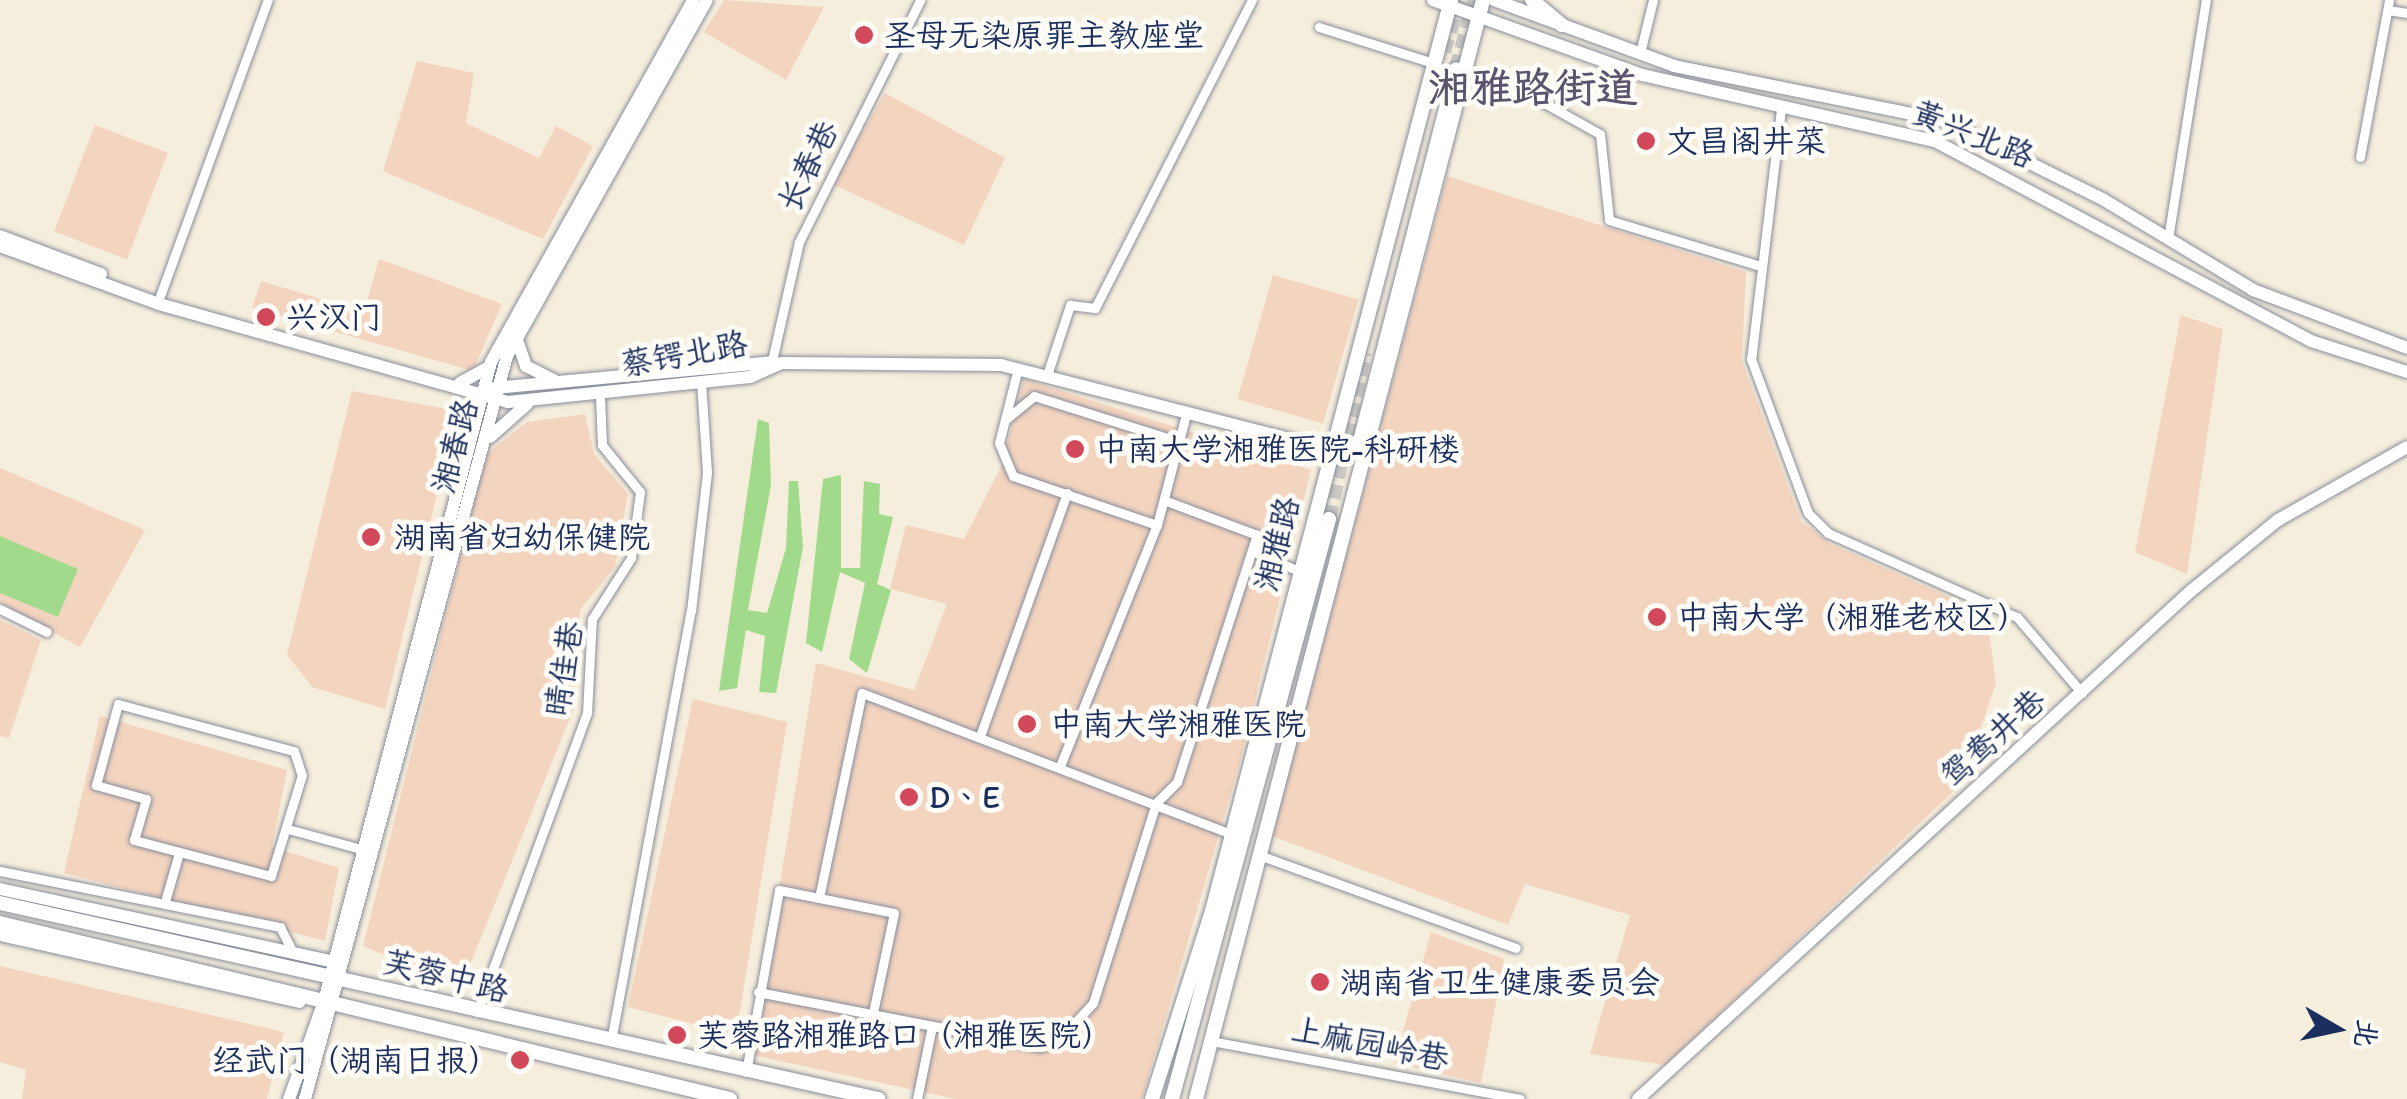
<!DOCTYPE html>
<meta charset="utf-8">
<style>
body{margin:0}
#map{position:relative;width:2407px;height:1099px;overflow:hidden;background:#f6eedc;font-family:Itim,"LXGW WenKai TC",sans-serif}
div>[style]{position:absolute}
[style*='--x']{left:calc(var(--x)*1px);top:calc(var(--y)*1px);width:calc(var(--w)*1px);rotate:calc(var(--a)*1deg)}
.built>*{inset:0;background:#f3d4bf;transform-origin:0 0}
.green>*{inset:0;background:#a2da8c}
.primary-tunnel>*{height:14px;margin-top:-7px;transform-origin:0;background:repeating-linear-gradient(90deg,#cac8c3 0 14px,transparent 0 21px)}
.roads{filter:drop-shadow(0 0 2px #888e9d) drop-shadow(0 0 2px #888e9d)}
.street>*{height:9px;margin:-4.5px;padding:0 4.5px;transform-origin:4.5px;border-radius:4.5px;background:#fff}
.secondary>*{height:12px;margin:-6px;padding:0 6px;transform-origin:6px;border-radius:6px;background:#fff}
.primary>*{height:14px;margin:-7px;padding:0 7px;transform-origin:7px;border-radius:7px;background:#fff}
.dots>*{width:28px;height:28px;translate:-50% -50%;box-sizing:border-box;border:5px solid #fdfcf7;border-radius:50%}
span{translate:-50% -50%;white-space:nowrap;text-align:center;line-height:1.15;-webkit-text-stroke:10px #fdfcf7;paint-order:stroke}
.poi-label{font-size:32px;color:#1b2f5e}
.left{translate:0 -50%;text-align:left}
.right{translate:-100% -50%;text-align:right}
.street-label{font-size:32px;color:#1b2f5e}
.district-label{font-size:42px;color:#5c546e;font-weight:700}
.north{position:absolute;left:2287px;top:979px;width:100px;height:100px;-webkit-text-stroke:8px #fdfcf7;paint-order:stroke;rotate:99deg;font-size:28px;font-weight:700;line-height:40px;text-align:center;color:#1b2f5e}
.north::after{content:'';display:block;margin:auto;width:35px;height:45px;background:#1b2f5e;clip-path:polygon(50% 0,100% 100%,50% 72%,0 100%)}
</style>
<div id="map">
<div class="built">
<i style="clip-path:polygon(724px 0,824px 7px,786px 80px,704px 32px)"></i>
<i style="clip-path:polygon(417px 61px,474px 73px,466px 123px,539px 158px,556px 126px,593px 146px,543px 239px,383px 171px)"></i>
<i style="clip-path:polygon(885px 93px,1005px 158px,964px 245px,832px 184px)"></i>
<i style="left:95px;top:125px;width:78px;height:114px;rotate:21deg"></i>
<i style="clip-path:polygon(1447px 176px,1746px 272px,1742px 361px,1801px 521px,1831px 544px,1980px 611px,1988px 624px,1996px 683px,1962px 783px,1666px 1065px,1590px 1054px,1630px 915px,1525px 884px,1508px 925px,1272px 836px)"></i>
<i style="clip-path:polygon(379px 259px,502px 304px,473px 371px,252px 308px,261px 281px,364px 312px)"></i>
<i style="left:1273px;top:275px;width:89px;height:129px;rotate:16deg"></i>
<i style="clip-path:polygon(2181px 315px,2223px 329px,2187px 574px,2135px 552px)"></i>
<i style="clip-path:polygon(1024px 379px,1311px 470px,1239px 766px,1142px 1099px,956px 1099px,752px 1055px,816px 663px,914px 690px,947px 604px,890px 589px,906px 525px,964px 539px,1001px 467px)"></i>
<i style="clip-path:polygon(352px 391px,457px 411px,385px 709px,312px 687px,287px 655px)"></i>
<i style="clip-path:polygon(585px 414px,594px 454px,628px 494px,615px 567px,580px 610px,574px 708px,461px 987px,363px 946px,486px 454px,527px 422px)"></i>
<i style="clip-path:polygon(0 468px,145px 530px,80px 647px,0 603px)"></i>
<i style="clip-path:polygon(0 620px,41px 640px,9px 738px,0 736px)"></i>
<i style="clip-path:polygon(693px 699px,787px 722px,736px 1035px,628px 1007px)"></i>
<i style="clip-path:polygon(100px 716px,287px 770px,272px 847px,339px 868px,325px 941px,64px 873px)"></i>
<i style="clip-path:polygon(1431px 932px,1504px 959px,1481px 1083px,1394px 1063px)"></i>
<i style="clip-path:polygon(0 966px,284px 1032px,267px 1099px,22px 1099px,26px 1070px,0 1062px)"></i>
</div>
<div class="green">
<i style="clip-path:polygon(758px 419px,769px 423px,771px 485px,748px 610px,767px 613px,786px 548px,789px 481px,798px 481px,803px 547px,776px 693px,759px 692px,765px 636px,746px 630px,737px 688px,719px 691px)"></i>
<i style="clip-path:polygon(841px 475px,841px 568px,860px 568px,864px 481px,880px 484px,879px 514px,893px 517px,877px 584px,891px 590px,867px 673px,849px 659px,865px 583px,840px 572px,822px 652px,806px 643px,823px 479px)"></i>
<i style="clip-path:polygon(0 536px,78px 569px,58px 617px,0 593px)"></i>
</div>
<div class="primary-tunnel">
<i style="--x:1444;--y:52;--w:54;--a:-72.9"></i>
<i style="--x:1456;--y:69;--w:71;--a:-75.4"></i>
<i style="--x:1329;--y:519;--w:170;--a:-77.8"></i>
</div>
<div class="roads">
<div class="street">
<i style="--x:2388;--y:10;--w:19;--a:9"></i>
<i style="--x:1319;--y:27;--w:116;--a:17.5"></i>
<i style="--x:1640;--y:53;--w:55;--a:-76.2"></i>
<i style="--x:1466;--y:73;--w:50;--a:15.2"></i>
<i style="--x:1514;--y:86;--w:98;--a:29.2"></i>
<i style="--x:1600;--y:134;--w:86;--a:84"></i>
<i style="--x:1609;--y:220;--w:155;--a:16.9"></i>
<i style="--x:1781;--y:109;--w:252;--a:96.8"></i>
<i style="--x:1751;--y:359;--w:164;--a:69.7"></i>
<i style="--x:1808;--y:513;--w:28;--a:45"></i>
<i style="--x:1828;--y:533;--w:207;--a:24"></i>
<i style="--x:2017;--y:617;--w:100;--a:49.5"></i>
<i style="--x:2360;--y:157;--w:160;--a:-79.5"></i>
<i style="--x:2168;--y:239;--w:242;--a:-81"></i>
<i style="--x:160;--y:296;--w:315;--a:-70"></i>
<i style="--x:771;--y:365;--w:126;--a:-77.2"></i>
<i style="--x:799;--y:242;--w:271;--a:-63.4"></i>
<i style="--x:1018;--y:368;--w:77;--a:104.2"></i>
<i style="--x:999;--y:443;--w:36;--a:67"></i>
<i style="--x:1013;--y:476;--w:152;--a:18.8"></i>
<i style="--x:1048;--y:372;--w:71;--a:-71.8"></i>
<i style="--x:1070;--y:305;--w:25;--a:7"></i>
<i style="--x:1095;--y:308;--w:346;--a:-63"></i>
<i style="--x:1006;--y:419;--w:36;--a:-39"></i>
<i style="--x:1034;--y:396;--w:150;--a:17.5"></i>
<i style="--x:1252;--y:551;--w:51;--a:23.1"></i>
<i style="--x:0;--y:609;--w:52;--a:26.1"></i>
<i style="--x:118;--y:704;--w:182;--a:15"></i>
<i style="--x:294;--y:751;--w:25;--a:72"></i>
<i style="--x:302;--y:775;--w:106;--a:107.1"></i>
<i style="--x:271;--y:876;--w:142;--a:-165.3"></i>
<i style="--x:134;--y:840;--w:43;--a:-73.7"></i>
<i style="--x:146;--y:799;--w:52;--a:-164.4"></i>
<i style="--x:96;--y:785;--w:84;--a:-74.8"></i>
<i style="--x:980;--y:736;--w:258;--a:-70.3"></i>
<i style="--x:1060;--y:766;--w:260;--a:-68.1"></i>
<i style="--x:1157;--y:525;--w:118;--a:-75.3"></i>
<i style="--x:288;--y:829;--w:76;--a:15.3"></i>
<i style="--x:1259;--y:855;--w:273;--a:19.9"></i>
<i style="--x:0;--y:871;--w:286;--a:11.3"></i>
<i style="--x:280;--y:927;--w:29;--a:63"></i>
<i style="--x:166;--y:898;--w:47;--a:-73.9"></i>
<i style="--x:819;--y:898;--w:209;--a:-78.2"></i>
<i style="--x:862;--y:693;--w:396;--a:20.9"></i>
<i style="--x:758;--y:992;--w:287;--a:11"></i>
<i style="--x:1040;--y:1047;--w:18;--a:-16"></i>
<i style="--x:1057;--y:1042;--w:53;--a:-47.3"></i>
<i style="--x:1093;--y:1003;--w:210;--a:-72.5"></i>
<i style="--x:1156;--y:803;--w:30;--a:-45"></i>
<i style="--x:1177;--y:782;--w:260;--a:-72.1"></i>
<i style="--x:1257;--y:535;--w:99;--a:-159.4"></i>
<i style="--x:477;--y:1012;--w:319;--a:-69.8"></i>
<i style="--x:587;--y:713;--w:94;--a:-87"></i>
<i style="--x:592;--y:619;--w:72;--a:-57.4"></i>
<i style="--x:631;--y:558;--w:67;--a:-82.2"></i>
<i style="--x:640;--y:492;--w:60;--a:-129"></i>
<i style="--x:602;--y:445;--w:50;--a:-92.3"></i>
<i style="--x:611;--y:1041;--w:437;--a:-79.5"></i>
<i style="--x:691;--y:611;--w:140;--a:-83.4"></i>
<i style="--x:707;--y:472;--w:90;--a:-93.8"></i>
<i style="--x:1211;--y:1041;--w:314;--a:10.6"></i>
<i style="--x:746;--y:1072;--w:185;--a:-79.7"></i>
<i style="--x:779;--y:890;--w:117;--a:11.3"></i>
<i style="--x:894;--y:913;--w:102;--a:101.9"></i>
<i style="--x:917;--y:1099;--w:69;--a:-78.4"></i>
</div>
<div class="secondary">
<i style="--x:1433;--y:0;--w:222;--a:19.7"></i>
<i style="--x:1642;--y:75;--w:300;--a:12.7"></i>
<i style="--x:1935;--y:141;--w:426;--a:28"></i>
<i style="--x:2311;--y:341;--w:101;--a:17.9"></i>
<i style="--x:1494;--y:0;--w:192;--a:20.1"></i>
<i style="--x:1674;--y:66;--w:274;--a:11.4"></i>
<i style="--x:1943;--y:120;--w:180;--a:26.4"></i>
<i style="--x:2104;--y:200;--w:174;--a:31.1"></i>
<i style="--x:2253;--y:290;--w:165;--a:20.6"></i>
<i style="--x:0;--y:236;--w:108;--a:20.6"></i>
<i style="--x:0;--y:246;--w:169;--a:20"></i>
<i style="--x:159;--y:304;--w:362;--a:15.7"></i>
<i style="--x:508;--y:402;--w:243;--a:-5.9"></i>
<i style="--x:750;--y:377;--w:34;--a:-24"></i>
<i style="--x:781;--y:363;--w:220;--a:0.5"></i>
<i style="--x:1001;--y:365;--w:346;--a:14.4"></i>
<i style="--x:1336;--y:451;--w:33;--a:-25"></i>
<i style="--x:516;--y:337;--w:31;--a:71"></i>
<i style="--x:526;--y:366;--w:33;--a:27"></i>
<i style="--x:460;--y:383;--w:31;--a:-29"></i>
<i style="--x:494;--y:388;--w:279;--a:-5.3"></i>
<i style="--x:490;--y:437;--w:50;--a:-41.7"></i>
<i style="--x:0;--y:889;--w:343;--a:12.3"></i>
<i style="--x:0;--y:935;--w:307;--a:12.6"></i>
<i style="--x:289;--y:1099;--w:104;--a:-70.3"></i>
<i style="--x:324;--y:1001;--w:660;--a:-75.35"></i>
<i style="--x:491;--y:362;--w:415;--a:-60.8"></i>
<i style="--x:305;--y:1099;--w:770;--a:-74.79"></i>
<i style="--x:507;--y:356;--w:408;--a:-60.7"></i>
<i style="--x:1638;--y:1099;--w:752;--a:-42.58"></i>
<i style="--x:2192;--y:590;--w:111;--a:-39.1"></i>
<i style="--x:2278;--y:520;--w:148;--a:-29.5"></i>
</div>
<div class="primary">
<i style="--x:1532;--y:0;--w:39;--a:40"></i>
<i style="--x:1359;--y:445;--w:388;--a:-75.5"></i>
<i style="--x:0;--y:903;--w:900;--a:12.58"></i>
<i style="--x:0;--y:923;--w:751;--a:13.56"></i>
<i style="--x:1152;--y:1099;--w:197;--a:-72.3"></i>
<i style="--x:1212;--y:911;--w:942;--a:-75.3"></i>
<i style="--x:1172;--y:1099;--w:601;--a:-74.85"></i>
<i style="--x:1196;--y:1099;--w:1136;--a:-75.36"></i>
</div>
</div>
<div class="dots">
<i style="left:864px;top:35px;background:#d1495b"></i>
<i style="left:1646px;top:141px;background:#d1495b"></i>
<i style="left:266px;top:317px;background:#d1495b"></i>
<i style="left:1075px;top:449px;background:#d1495b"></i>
<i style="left:371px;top:537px;background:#d1495b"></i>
<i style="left:1657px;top:617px;background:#d1495b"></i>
<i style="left:1027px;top:724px;background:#d1495b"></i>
<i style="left:909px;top:797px;background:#d1495b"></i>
<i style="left:1320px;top:982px;background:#d1495b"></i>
<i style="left:677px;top:1035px;background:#d1495b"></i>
<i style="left:520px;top:1060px;background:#d1495b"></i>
</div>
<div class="poi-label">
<span class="left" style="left:884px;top:35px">圣母无染原罪主教座堂</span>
<span class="left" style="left:1666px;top:141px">文昌阁井菜</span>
<span class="left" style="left:286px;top:317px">兴汉门</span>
<span class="left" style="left:1095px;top:449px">中南大学湘雅医院-科研楼</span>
<span class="left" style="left:394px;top:537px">湖南省妇幼保健院</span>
<span class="left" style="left:1677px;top:617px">中南大学（湘雅老校区）</span>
<span class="left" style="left:1050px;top:724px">中南大学湘雅医院</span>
<span class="left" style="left:929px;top:797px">D、E</span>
<span class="left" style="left:1340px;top:982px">湖南省卫生健康委员会</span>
<span class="left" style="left:697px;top:1035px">芙蓉路湘雅路口（湘雅医院）</span>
<span class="right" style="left:500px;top:1060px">经武门（湖南日报）</span>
</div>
<div class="street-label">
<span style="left:1973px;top:134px;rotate:22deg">黄兴北路</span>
<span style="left:808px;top:166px;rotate:-64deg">长春巷</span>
<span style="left:684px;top:354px;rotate:-10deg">蔡锷北路</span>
<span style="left:455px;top:446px;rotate:-75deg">湘春路</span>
<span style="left:1277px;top:544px;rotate:-76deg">湘雅路</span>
<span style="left:564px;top:669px;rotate:-81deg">晴佳巷</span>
<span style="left:1993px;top:738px;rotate:-42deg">鸳鸯井巷</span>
<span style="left:446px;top:976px;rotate:14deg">芙蓉中路</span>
<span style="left:1370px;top:1044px;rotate:11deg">上麻园岭巷</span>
</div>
<div class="district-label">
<span style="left:1533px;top:88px">湘雅路街道</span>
</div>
<div class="north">北</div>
</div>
